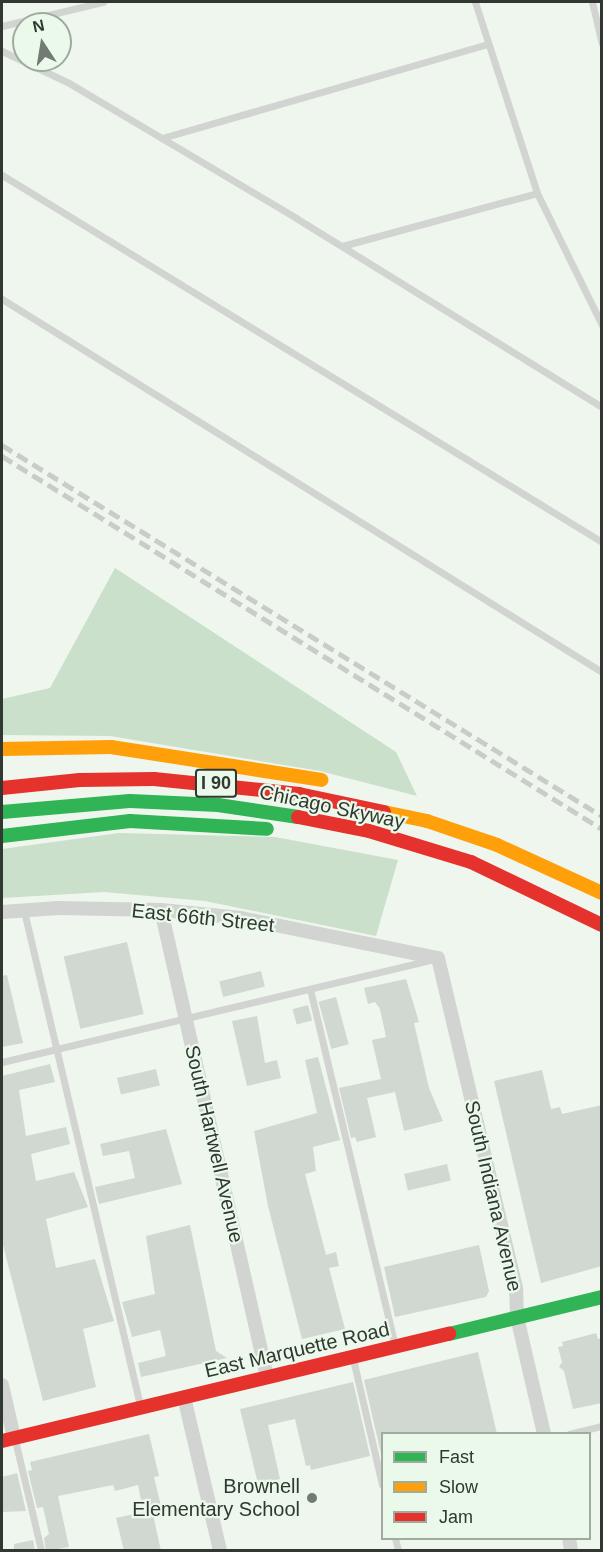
<!DOCTYPE html>
<style>
body{margin:0}
#map{position:relative;width:603px;height:1552px;overflow:hidden;background:#eef6ee;font-family:Helvetica,sans-serif}
div>[style]{position:absolute}
[style*='--x']{left:calc(var(--x)*1px);top:calc(var(--y)*1px);width:calc(var(--w)*1px);rotate:calc(var(--a)*1deg)}
.green>*{inset:0;background:#cae0ca}
.building>*{inset:0;background:#d1d7d1;transform-origin:0 0}
.lane>*{height:7px;margin:-3.5px;padding:0 3.5px;transform-origin:3.5px;border-radius:3.5px;background:#d2d4d2}
.street>*{height:14px;margin:-7px;padding:0 7px;transform-origin:7px;border-radius:7px;background:#d2d4d2}
.fast>*{height:14px;margin:-7px;padding:0 7px;transform-origin:7px;border-radius:7px;background:#30b455}
.slow>*{height:14px;margin:-7px;padding:0 7px;transform-origin:7px;border-radius:7px;background:#ff9f0a}
.jam>*{height:14px;margin:-7px;padding:0 7px;transform-origin:7px;border-radius:7px;background:#e5322d}
.rail>*{height:4.5px;margin-top:-2.25px;transform-origin:0;background:repeating-linear-gradient(90deg,#c9ccc9 0 12px,transparent 0 18px)}
.dots>*{width:16px;height:16px;translate:-50% -50%;box-sizing:border-box;border:3px solid #eaf9ea;border-radius:50%}
span{translate:-50% -50%;white-space:nowrap;text-align:center;line-height:1.15;-webkit-text-stroke:4.5px #eaf9ea;paint-order:stroke}
.shield-label span{padding:2px 4px;background:#eaf9ea;border:2px solid;border-radius:4px;-webkit-text-stroke-width:0}
.shield-label{font-size:18px;color:#313731;font-weight:700}
.street-label{font-size:20px;color:#313731}
.poi-label{font-size:20px;color:#313731}
.right{translate:-100% -50%;text-align:right}
.frame{position:absolute;inset:0;border:3px solid #313731;pointer-events:none}
.legend{position:absolute;left:381px;top:1432px;width:210px;height:108px;box-sizing:border-box;background:#eaf9ea;border:2px solid #a0aba0;margin:0;padding:8px 10px;list-style:none;font-size:18px;color:#313731}
.legend li{display:flex;align-items:center;gap:12px;height:30px}
.legend b{width:30px;border:2px solid #a0aba0}
.north{position:absolute;left:12px;top:12px;width:60px;height:60px;box-sizing:border-box;background:#eaf9ea;border:2px solid #a0aba0;border-radius:50%;rotate:348deg;font-size:16px;font-weight:700;line-height:24px;text-align:center;color:#313731}
.north::after{content:'';display:block;margin:auto;width:21px;height:27px;background:#737a73;clip-path:polygon(50% 0,100% 100%,50% 72%,0 100%)}
</style>
<div id="map">
<div class="green">
<i style="clip-path:polygon(115px 568px,396px 752px,417px 796px,320px 771px,110px 736px,2px 735px,2px 699px,50px 688px)"></i>
<i style="clip-path:polygon(119px 833px,275px 837px,398px 860px,376px 936px,205px 901px,104px 892px,2px 898px,2px 849px)"></i>
</div>
<div class="building">
<i style="left:127px;top:942px;width:74px;height:65px;rotate:77deg"></i>
<i style="left:261px;top:971px;width:16px;height:43px;rotate:76deg"></i>
<i style="clip-path:polygon(7px 975px,23px 1043px,2px 1047px,2px 976px)"></i>
<i style="clip-path:polygon(406px 979px,419px 1022px,414px 1023px,429px 1088px,443px 1121px,404px 1131px,395px 1092px,367px 1098px,376px 1137px,357px 1142px,355px 1137px,351px 1138px,339px 1088px,381px 1079px,372px 1040px,386px 1037px,380px 1009px,375px 1002px,368px 1004px,364px 988px)"></i>
<i style="left:336px;top:997px;width:49px;height:18px;rotate:75deg"></i>
<i style="left:308px;top:1005px;width:16px;height:16px;rotate:75deg"></i>
<i style="clip-path:polygon(257px 1016px,265px 1063px,277px 1060px,281px 1078px,247px 1086px,232px 1021px)"></i>
<i style="clip-path:polygon(318px 1057px,340px 1140px,313px 1147px,316px 1171px,305px 1174px,326px 1255px,336px 1252px,339px 1266px,329px 1268px,345px 1329px,302px 1339px,268px 1206px,254px 1131px,317px 1113px,305px 1060px)"></i>
<i style="clip-path:polygon(50px 1064px,55px 1082px,19px 1090px,26px 1136px,66px 1127px,70px 1144px,31px 1154px,36px 1181px,74px 1172px,88px 1207px,46px 1219px,56px 1268px,95px 1259px,114px 1321px,83px 1329px,96px 1387px,43px 1401px,2px 1241px,2px 1076px)"></i>
<i style="left:156px;top:1069px;width:17px;height:40px;rotate:77deg"></i>
<i style="clip-path:polygon(542px 1070px,551px 1109px,560px 1107px,562px 1114px,602px 1105px,602px 1266px,541px 1283px,494px 1081px)"></i>
<i style="clip-path:polygon(166px 1129px,182px 1184px,99px 1204px,95px 1187px,135px 1178px,129px 1151px,103px 1156px,100px 1144px)"></i>
<i style="left:447px;top:1164px;width:17px;height:44px;rotate:77deg"></i>
<i style="clip-path:polygon(190px 1225px,216px 1351px,227px 1358px,141px 1377px,138px 1363px,166px 1356px,160px 1330px,132px 1337px,122px 1302px,155px 1294px,146px 1236px)"></i>
<i style="clip-path:polygon(479px 1245px,489px 1291px,486px 1297px,395px 1317px,384px 1267px)"></i>
<i style="clip-path:polygon(596px 1333px,598px 1339px,602px 1338px,602px 1403px,573px 1409px,564px 1371px,559px 1367px,562px 1362px,558px 1347px,563px 1346px,562px 1342px)"></i>
<i style="clip-path:polygon(478px 1352px,497px 1434px,382px 1434px,381px 1454px,364px 1380px)"></i>
<i style="clip-path:polygon(353px 1382px,370px 1456px,311px 1470px,310px 1465px,306px 1466px,295px 1419px,268px 1425px,280px 1479px,258px 1484px,240px 1409px)"></i>
<i style="clip-path:polygon(149px 1434px,159px 1476px,154px 1477px,161px 1506px,143px 1510px,138px 1485px,115px 1491px,113px 1485px,58px 1496px,69px 1547px,46px 1551px,44px 1538px,49px 1534px,43px 1507px,37px 1508px,28px 1471px,32px 1470px,30px 1462px)"></i>
<i style="clip-path:polygon(17px 1473px,26px 1511px,2px 1512px,2px 1477px)"></i>
<i style="clip-path:polygon(152px 1510px,161px 1551px,124px 1551px,116px 1518px)"></i>
<i style="clip-path:polygon(33px 1540px,35px 1551px,14px 1551px,14px 1544px)"></i>
</div>
<div class="lane">
<i style="--x:475;--y:2;--w:201;--a:72"></i>
<i style="--x:537;--y:193;--w:147;--a:63.8"></i>
<i style="--x:592;--y:2;--w:43;--a:76.6"></i>
<i style="--x:2;--y:26;--w:104;--a:-13.4"></i>
<i style="--x:2;--y:51;--w:74;--a:25.5"></i>
<i style="--x:69;--y:83;--w:264;--a:30.7"></i>
<i style="--x:296;--y:218;--w:360;--a:31.7"></i>
<i style="--x:162;--y:138;--w:339;--a:-16.1"></i>
<i style="--x:2;--y:175;--w:703;--a:31.45"></i>
<i style="--x:342;--y:246;--w:202;--a:-15.2"></i>
<i style="--x:2;--y:299;--w:706;--a:31.87"></i>
<i style="--x:24;--y:911;--w:507;--a:76.79"></i>
<i style="--x:310;--y:989;--w:366;--a:76.6"></i>
<i style="--x:2;--y:1062;--w:441;--a:-13.4"></i>
<i style="--x:353;--y:1359;--w:129;--a:77"></i>
<i style="--x:569;--y:1434;--w:34;--a:-14"></i>
<i style="--x:15;--y:1440;--w:113;--a:76.7"></i>
<i style="--x:395;--y:1538;--w:12;--a:76"></i>
</div>
<div class="street">
<i style="--x:161;--y:910;--w:479;--a:77.2"></i>
<i style="--x:2;--y:912;--w:56;--a:-4.1"></i>
<i style="--x:58;--y:908;--w:103;--a:1.1"></i>
<i style="--x:161;--y:910;--w:80;--a:5.7"></i>
<i style="--x:241;--y:918;--w:201;--a:11.5"></i>
<i style="--x:438;--y:958;--w:338;--a:76.7"></i>
<i style="--x:516;--y:1287;--w:30;--a:88"></i>
<i style="--x:517;--y:1317;--w:120;--a:77"></i>
<i style="--x:2;--y:1385;--w:54;--a:77.2"></i>
<i style="--x:184;--y:1397;--w:157;--a:76.8"></i>
<i style="--x:569;--y:1538;--w:12;--a:81"></i>
</div>
<div class="fast">
<i style="--x:2;--y:812;--w:128;--a:-4.9"></i>
<i style="--x:130;--y:801;--w:88;--a:2.6"></i>
<i style="--x:218;--y:805;--w:81;--a:8.5"></i>
<i style="--x:2;--y:836;--w:129;--a:-6.7"></i>
<i style="--x:130;--y:821;--w:137;--a:3.3"></i>
<i style="--x:449;--y:1334;--w:157;--a:-13.6"></i>
</div>
<div class="slow">
<i style="--x:2;--y:749;--w:109;--a:-1.1"></i>
<i style="--x:111;--y:747;--w:213;--a:8.9"></i>
<i style="--x:384;--y:812;--w:44;--a:11.8"></i>
<i style="--x:427;--y:821;--w:74;--a:18.9"></i>
<i style="--x:497;--y:845;--w:115;--a:24.6"></i>
</div>
<div class="jam">
<i style="--x:2;--y:788;--w:78;--a:-5.9"></i>
<i style="--x:80;--y:780;--w:74;--a:-0.8"></i>
<i style="--x:154;--y:779;--w:146;--a:5.9"></i>
<i style="--x:299;--y:794;--w:87;--a:12"></i>
<i style="--x:298;--y:817;--w:72;--a:11.2"></i>
<i style="--x:369;--y:831;--w:107;--a:16.9"></i>
<i style="--x:471;--y:862;--w:145;--a:25.7"></i>
<i style="--x:2;--y:1441;--w:460;--a:-13.5"></i>
</div>
<div class="rail">
<i style="--x:2;--y:445;--w:705;--a:31.73"></i>
<i style="--x:2;--y:456;--w:706;--a:31.87"></i>
</div>
<div class="dots">
<i style="left:312px;top:1498px;background:#737a73"></i>
</div>
<div class="shield-label">
<span style="left:216px;top:783px">I 90</span>
</div>
<div class="street-label">
<span style="left:332px;top:807px;rotate:12deg">Chicago Skyway</span>
<span style="left:203px;top:918px;rotate:6deg">East 66th Street</span>
<span style="left:214px;top:1144px;rotate:77deg">South Hartwell Avenue</span>
<span style="left:493px;top:1196px;rotate:77deg">South Indiana Avenue</span>
<span style="left:297px;top:1350px;rotate:-13deg">East Marquette Road</span>
</div>
<div class="poi-label">
<span class="right" style="left:300px;top:1498px">Brownell<br>Elementary School</span>
</div>
<div class="frame"></div>
<ul class="legend">
<li><b style="height:8px;background:#30b455"></b>Fast</li>
<li><b style="height:8px;background:#ff9f0a"></b>Slow</li>
<li><b style="height:8px;background:#e5322d"></b>Jam</li>
</ul>
<div class="north">N</div>
</div>
